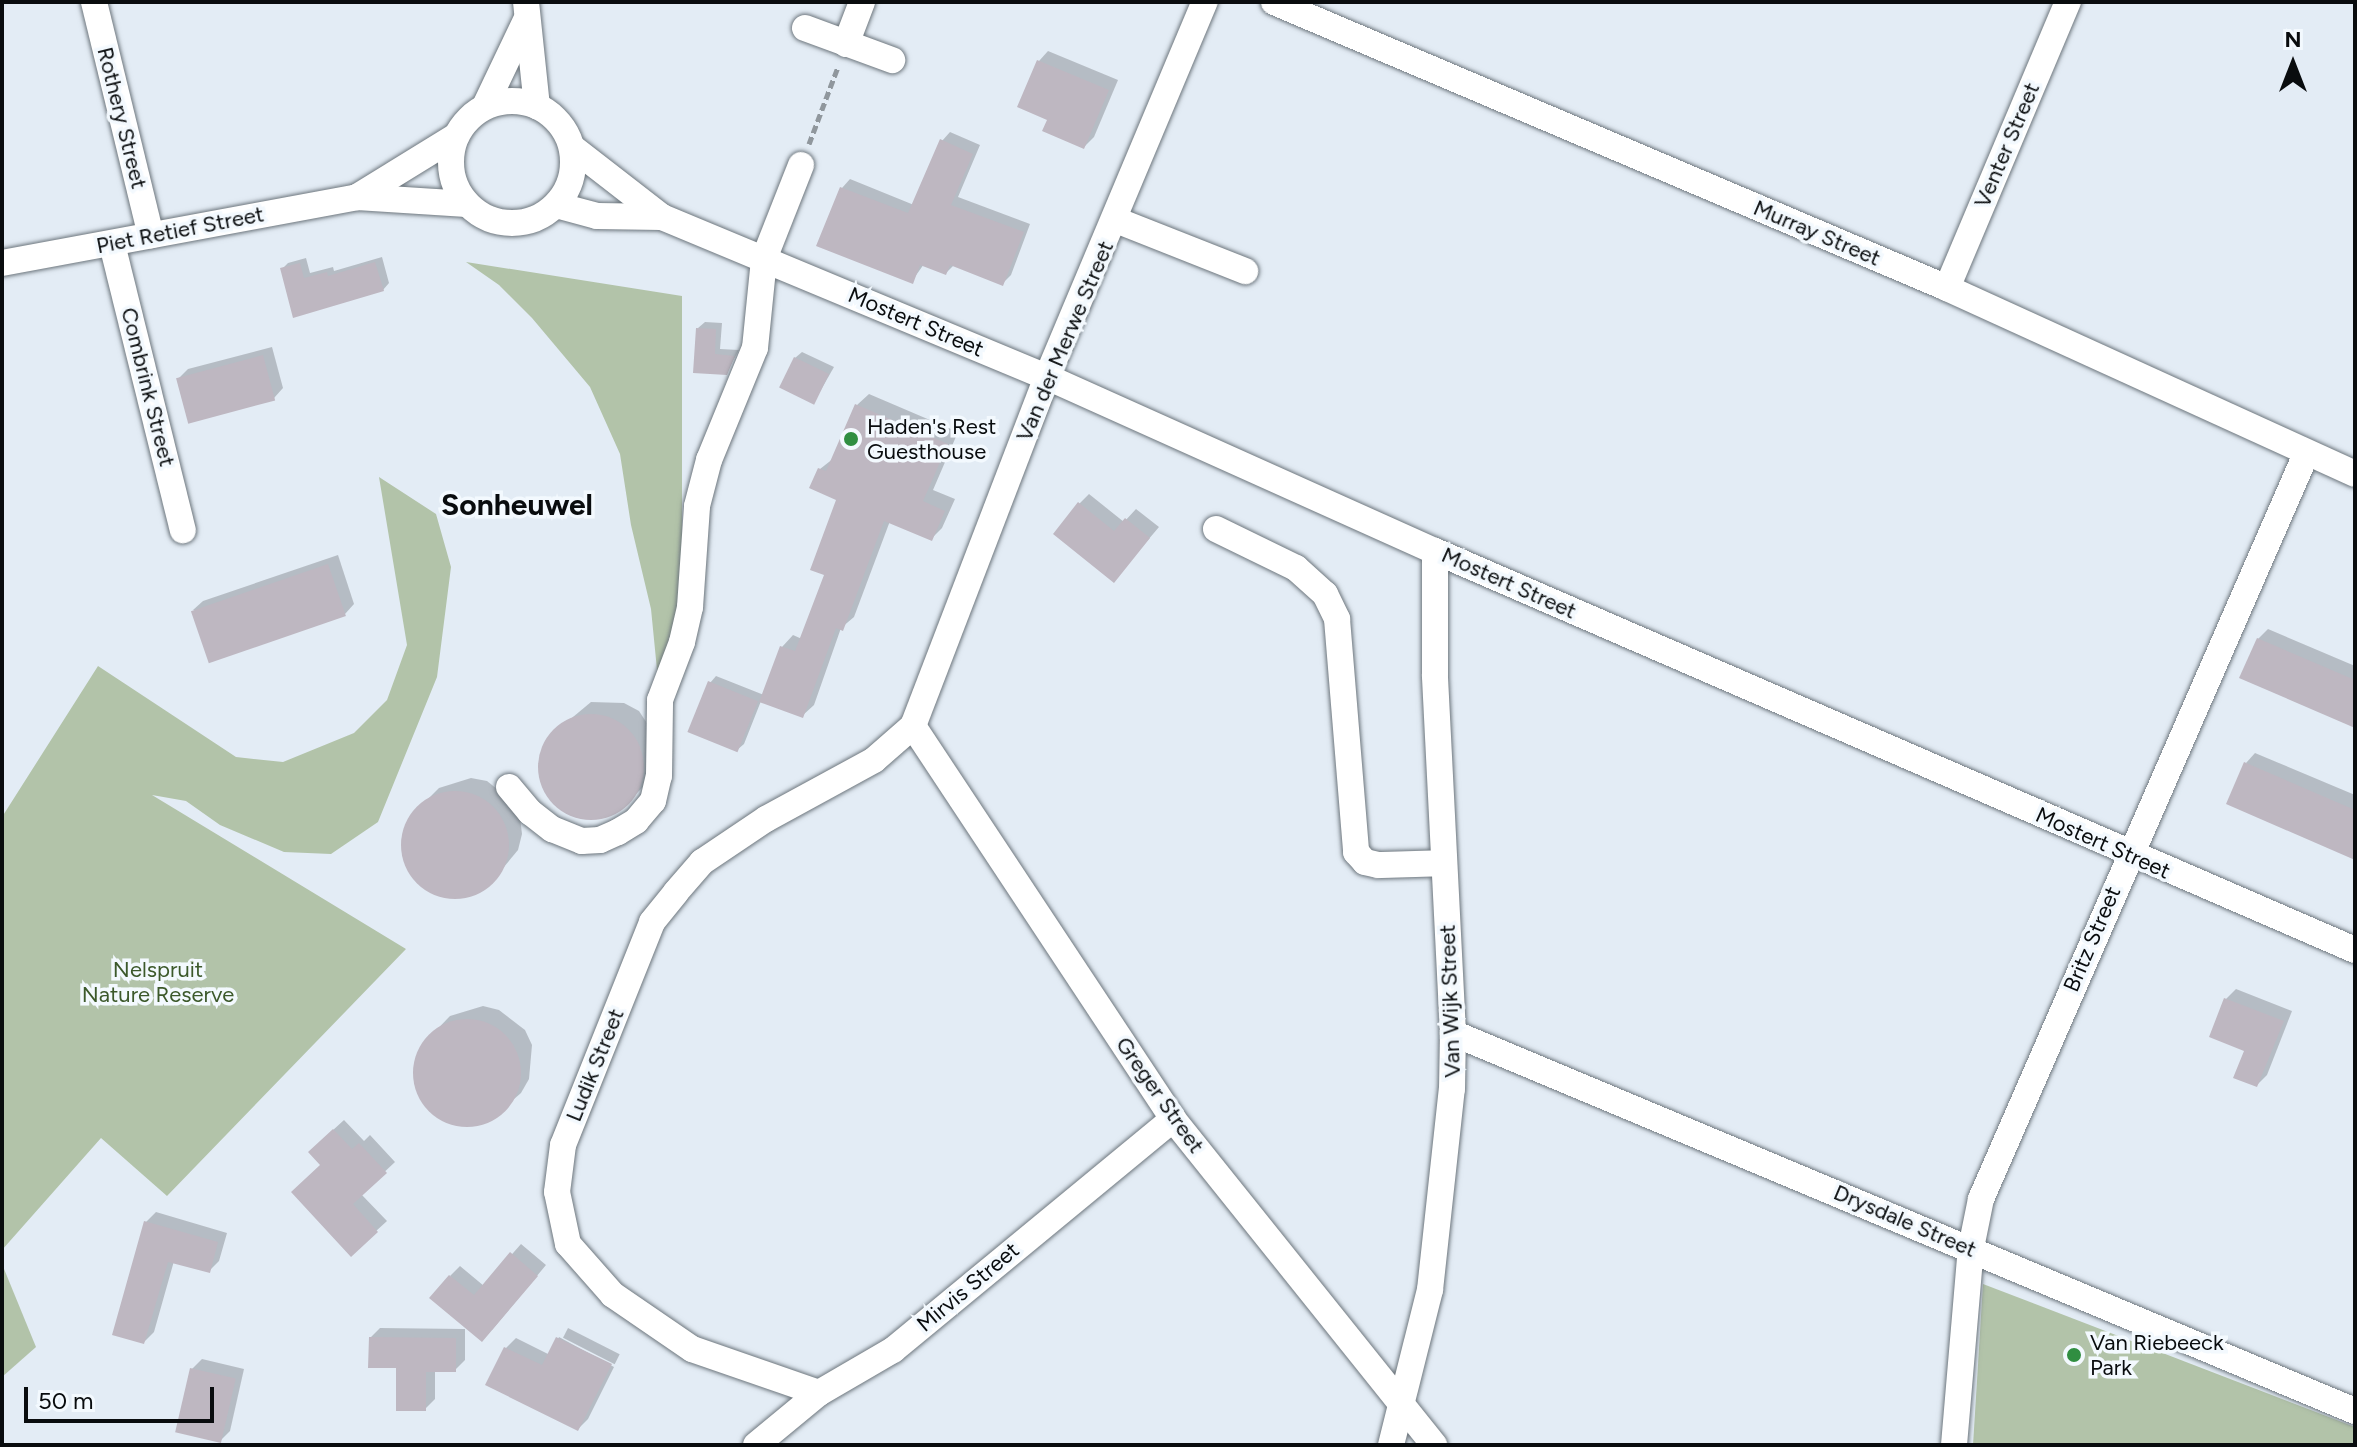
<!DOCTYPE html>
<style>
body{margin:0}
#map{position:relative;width:2357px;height:1447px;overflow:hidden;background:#e3ecf5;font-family:Figtree,sans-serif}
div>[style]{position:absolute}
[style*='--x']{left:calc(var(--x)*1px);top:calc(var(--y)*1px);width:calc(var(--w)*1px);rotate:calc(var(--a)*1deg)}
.green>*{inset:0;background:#b2c3a9}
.shadow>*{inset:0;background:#0003;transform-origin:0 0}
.building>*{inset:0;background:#beb7c1;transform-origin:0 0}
.round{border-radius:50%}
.path>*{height:5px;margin-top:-2.5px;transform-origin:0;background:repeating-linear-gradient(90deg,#90979d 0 8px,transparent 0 12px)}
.roads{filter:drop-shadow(0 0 2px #6d767d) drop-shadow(0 0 2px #6d767d)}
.minor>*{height:26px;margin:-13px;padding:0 13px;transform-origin:13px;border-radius:13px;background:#fff}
.minor>.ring{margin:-13px;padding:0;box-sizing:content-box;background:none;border:26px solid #fff;border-radius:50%}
.dots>*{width:22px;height:22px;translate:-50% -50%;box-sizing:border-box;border:4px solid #f3f9fe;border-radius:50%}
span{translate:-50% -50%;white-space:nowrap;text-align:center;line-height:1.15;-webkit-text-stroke:7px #f3f9fe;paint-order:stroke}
.street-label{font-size:22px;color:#090c0e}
.poi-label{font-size:22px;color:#090c0e}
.left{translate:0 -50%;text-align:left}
.park-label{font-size:22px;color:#3c592b}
.district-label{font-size:30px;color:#090c0e;font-weight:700}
.frame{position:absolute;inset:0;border:4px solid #090c0e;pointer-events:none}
.north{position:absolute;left:2253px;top:24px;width:80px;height:80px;-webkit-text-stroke:6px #f3f9fe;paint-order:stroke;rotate:0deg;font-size:22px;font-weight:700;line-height:32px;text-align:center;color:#090c0e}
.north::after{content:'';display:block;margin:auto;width:28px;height:36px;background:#090c0e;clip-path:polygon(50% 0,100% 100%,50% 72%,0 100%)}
.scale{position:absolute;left:24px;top:1387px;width:190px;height:36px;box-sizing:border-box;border:4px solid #090c0e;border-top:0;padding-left:10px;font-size:24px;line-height:28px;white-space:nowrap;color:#090c0e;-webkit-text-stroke:6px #f3f9fe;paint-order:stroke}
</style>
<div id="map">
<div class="green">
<i style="clip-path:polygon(466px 262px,682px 296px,682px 642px,660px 700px,651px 609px,631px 525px,620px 454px,590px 387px,532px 318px,499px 285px)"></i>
<i style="clip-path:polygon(379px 477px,436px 514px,451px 567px,437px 677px,378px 822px,331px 854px,284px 852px,220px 825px,186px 801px,152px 795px,406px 949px,167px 1196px,101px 1138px,2px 1250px,2px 817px,98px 666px,236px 757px,283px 762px,354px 733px,387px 700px,407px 645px)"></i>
<i style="clip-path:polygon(2px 1264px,36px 1347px,2px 1377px)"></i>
<i style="clip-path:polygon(1983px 1284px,2355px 1427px,2355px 1445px,1973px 1445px)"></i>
</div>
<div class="shadow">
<i style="clip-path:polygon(1048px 51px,1118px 80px,1094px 137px,1084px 147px,1050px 119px,1039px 61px)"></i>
<i style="clip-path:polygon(950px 132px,980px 145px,958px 197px,1030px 224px,1011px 275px,1003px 283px,954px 265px,946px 273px,924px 264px,912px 281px,842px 188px,850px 179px,914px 205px,942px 141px)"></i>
<i style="clip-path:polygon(382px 257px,389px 283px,383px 290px,294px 315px,282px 269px,288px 263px,306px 258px,310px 273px,333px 267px,334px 271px)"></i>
<i style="clip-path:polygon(705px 322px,722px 323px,720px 349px,739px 350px,726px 373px,698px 328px)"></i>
<i style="clip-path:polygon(272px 347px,283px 388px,274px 398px,178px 379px,188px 369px)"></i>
<i style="clip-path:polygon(802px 352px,834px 367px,814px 402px,795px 358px)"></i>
<i style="clip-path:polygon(869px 394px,958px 432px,933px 490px,955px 499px,942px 528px,931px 539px,890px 521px,854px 617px,841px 628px,814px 705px,802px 716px,761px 701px,744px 744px,737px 750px,710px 683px,716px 676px,764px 695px,782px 647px,793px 635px,802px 639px,826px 573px,839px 499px,820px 469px,834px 458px,857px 405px)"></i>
<i style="clip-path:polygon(1089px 494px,1124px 522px,1136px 509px,1159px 527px,1114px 580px,1079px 504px)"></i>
<i style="clip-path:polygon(338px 555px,354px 604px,345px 614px,193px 610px,203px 601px)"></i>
<i style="clip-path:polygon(2268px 629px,2355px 666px,2355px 726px,2258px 639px)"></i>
<i style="clip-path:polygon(591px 702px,624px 703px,639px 711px,656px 737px,651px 779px,621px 809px,601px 818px,583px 818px,567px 813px,553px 802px,539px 770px,541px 753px,549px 737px)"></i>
<i style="clip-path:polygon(2255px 753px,2355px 795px,2355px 858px,2246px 763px)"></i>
<i style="clip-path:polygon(471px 778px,487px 781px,513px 802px,520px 817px,522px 834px,518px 850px,494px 879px,464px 896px,447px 896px,416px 880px,407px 865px,403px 848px,404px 831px,412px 815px,439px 788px)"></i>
<i style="clip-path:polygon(2236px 989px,2292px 1011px,2267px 1075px,2257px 1085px,2226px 999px)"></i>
<i style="clip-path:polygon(483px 1006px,499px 1010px,525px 1030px,532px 1045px,529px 1079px,521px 1093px,492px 1118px,476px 1124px,458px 1124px,442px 1119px,428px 1108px,418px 1093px,414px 1076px,416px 1059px,424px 1043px,450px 1016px)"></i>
<i style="clip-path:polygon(344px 1120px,364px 1141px,370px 1135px,395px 1162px,361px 1194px,387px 1221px,351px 1254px,322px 1165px,320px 1142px)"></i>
<i style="clip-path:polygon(156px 1212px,227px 1233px,219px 1261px,209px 1271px,174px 1261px,154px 1332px,144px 1342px,146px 1222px)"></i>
<i style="clip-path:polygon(521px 1244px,546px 1265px,492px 1330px,450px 1276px,460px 1266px,484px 1286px)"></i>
<i style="clip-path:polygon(380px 1328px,465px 1329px,465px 1360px,455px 1370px,435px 1370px,435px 1399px,425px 1409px,398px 1366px,370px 1338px)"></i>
<i style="left:568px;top:1328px;width:58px;height:11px;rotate:27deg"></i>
<i style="clip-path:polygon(559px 1337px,614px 1367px,588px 1419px,578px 1429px,488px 1385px,506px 1348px,516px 1338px,550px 1355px)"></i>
<i style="clip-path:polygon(202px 1359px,244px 1369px,230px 1431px,220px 1441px,192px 1369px)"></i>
</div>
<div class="building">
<i style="clip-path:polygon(1037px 60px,1109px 90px,1084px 149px,1042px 131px,1047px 120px,1017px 107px)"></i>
<i style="clip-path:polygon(940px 139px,973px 154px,951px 205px,1024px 232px,1003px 286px,950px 265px,946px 275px,920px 265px,913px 284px,816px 246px,840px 187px,908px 213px)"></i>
<i style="clip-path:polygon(375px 262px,384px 291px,293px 318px,280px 268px,300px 263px,304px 278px,327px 272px,328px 276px)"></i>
<i style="clip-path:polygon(696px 328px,716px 329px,715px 354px,735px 356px,727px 375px,693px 373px)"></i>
<i style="left:263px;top:355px;width:47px;height:90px;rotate:75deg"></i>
<i style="left:794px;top:357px;width:39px;height:34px;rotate:26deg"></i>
<i style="clip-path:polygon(855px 404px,948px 444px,923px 501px,945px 511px,932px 541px,884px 521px,843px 631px,836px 628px,803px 718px,759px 702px,780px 646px,795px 651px,824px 575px,810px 570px,836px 500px,809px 488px,818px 468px,826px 471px)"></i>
<i style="clip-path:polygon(1078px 502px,1114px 531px,1125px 518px,1150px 538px,1114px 583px,1053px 534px)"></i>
<i style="left:328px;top:564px;width:55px;height:145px;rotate:71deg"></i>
<i style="clip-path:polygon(2257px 638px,2355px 680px,2355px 728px,2239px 678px)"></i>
<i style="left:708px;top:681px;width:54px;height:55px;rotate:22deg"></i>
<i class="round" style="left:538px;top:714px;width:106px;height:106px"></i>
<i style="clip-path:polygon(2244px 762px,2355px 810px,2355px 860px,2226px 804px)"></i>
<i class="round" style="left:401px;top:791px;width:108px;height:108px"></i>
<i style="clip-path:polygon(2224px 998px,2284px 1021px,2257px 1087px,2233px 1078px,2244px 1051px,2209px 1037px)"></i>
<i class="round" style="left:413px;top:1019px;width:108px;height:108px"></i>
<i style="clip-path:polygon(333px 1129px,352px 1149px,359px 1143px,387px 1173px,353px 1204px,378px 1232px,351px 1257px,291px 1192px,320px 1165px,308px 1152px)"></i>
<i style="clip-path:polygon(144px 1221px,218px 1242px,210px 1273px,168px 1262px,144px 1344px,112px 1335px)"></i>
<i style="clip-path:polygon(510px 1252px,538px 1276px,482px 1342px,429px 1298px,449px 1275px,474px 1295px)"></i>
<i style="clip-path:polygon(369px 1337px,456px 1338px,456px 1372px,426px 1372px,426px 1411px,396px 1411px,396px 1368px,368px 1368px)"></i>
<i style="clip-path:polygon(556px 1337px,612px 1364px,578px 1431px,485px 1385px,504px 1347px,542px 1365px)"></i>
<i style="left:190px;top:1368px;width:47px;height:66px;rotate:13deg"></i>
</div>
<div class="path">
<i style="--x:809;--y:144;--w:82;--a:-69.4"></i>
</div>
<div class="roads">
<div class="minor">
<i style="--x:94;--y:2;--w:240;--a:76.3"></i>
<i style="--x:526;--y:2;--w:105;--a:84"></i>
<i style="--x:1274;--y:2;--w:731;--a:23.02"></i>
<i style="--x:1947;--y:288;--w:448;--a:24.5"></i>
<i style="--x:805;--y:28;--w:93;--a:20.2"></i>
<i style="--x:846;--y:44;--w:45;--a:-69.1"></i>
<i class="ring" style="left:451px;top:101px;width:96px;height:96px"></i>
<i style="--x:485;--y:106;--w:95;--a:-64.5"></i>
<i style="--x:573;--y:148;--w:113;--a:37.8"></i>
<i style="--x:662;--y:217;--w:417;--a:22.6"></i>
<i style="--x:1047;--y:377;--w:425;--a:24.2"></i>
<i style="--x:1435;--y:551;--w:1003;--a:23.45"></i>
<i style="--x:357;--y:197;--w:116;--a:-31.6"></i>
<i style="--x:556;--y:205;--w:42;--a:15"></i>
<i style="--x:597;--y:216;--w:65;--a:0.9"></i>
<i style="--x:1116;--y:220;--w:139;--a:21.6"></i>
<i style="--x:112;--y:244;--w:295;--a:76.1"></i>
<i style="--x:2;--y:263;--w:361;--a:-10.5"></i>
<i style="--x:357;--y:197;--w:110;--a:3.6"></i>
<i style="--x:1947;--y:288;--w:311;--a:-67.1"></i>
<i style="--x:1216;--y:529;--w:89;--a:26"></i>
<i style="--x:1296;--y:568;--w:39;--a:42"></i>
<i style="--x:1325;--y:594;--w:28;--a:64"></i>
<i style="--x:1337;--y:619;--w:234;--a:85.3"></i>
<i style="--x:1356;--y:852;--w:13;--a:48"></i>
<i style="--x:1365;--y:862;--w:13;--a:13"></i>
<i style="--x:1378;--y:865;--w:66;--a:-1.7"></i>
<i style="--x:913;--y:726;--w:471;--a:56.5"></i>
<i style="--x:1173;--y:1119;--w:418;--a:51.3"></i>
<i style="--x:509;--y:787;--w:33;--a:50"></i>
<i style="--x:530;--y:812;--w:28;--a:38"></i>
<i style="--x:552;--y:829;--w:32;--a:22"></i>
<i style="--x:582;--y:841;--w:18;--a:-3"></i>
<i style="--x:600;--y:840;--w:20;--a:-24"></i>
<i style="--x:618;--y:832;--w:21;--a:-31"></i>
<i style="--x:636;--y:821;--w:26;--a:-50"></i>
<i style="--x:653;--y:801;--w:26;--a:-77"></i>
<i style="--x:659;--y:776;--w:76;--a:-89.2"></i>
<i style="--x:660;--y:700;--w:62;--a:-69.2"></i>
<i style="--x:682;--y:642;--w:36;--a:-77"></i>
<i style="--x:690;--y:607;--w:101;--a:-86"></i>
<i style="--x:697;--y:506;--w:48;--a:-75.4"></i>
<i style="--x:709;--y:460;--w:121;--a:-67.7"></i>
<i style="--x:755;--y:348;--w:89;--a:-84.2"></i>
<i style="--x:764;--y:259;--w:101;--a:-68.5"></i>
<i style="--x:1453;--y:1033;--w:978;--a:22.74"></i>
<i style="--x:819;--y:1393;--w:134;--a:-160.9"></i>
<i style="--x:692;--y:1349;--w:96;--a:-145.6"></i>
<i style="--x:613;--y:1295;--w:68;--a:-131.4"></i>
<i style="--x:568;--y:1244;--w:53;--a:-101.9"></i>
<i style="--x:557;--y:1192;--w:47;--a:-82.7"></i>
<i style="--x:563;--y:1145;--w:240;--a:-68.2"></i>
<i style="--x:652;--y:922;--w:38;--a:-51"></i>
<i style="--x:676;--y:892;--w:40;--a:-49"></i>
<i style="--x:702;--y:862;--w:77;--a:-33.9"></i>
<i style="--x:766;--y:819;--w:123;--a:-28.6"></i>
<i style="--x:874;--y:760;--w:52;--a:-41.1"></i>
<i style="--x:913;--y:726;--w:374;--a:-69"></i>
<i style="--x:1047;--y:377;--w:407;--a:-67.2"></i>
<i style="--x:756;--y:1445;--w:82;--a:-39.5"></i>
<i style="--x:819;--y:1393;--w:86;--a:-30.2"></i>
<i style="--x:893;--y:1350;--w:363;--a:-39.5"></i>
<i style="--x:1391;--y:1445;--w:160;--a:-75.9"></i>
<i style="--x:1430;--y:1290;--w:202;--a:-83.8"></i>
<i style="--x:1452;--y:1089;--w:56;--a:-89"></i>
<i style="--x:1453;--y:1033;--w:358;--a:-92.9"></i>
<i style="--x:1435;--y:675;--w:124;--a:-90"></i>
<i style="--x:1954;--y:1445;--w:198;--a:-85.1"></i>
<i style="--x:1971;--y:1248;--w:50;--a:-78.5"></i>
<i style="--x:1981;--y:1199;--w:813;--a:-66.43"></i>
</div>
</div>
<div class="dots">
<i style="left:851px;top:439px;background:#308e41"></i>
<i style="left:2074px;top:1355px;background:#308e41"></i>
</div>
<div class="street-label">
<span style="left:122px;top:118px;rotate:76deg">Rothery Street</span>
<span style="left:2007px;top:145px;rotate:-67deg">Venter Street</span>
<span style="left:180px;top:230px;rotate:-11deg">Piet Retief Street</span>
<span style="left:1817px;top:233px;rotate:23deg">Murray Street</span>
<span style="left:916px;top:322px;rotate:23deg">Mostert Street</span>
<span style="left:1065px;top:341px;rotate:-67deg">Van der Merwe Street</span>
<span style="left:148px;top:387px;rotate:76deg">Combrink Street</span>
<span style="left:1509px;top:583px;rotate:24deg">Mostert Street</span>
<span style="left:2103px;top:843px;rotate:24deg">Mostert Street</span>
<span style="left:2092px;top:939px;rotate:-67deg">Britz Street</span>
<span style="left:1450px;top:1001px;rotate:-92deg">Van Wijk Street</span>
<span style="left:595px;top:1065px;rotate:-68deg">Ludik Street</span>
<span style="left:1160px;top:1095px;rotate:55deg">Greger Street</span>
<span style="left:1905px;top:1221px;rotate:23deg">Drysdale Street</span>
<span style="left:968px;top:1287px;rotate:-40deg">Mirvis Street</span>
</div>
<div class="poi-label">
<span class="left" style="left:867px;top:439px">Haden's Rest<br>Guesthouse</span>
<span class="left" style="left:2090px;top:1355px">Van Riebeeck<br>Park</span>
</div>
<div class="park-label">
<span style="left:158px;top:982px">Nelspruit<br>Nature Reserve</span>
</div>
<div class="district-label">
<span style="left:517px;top:505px">Sonheuwel</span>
</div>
<div class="frame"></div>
<div class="north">N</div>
<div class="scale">50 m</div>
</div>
